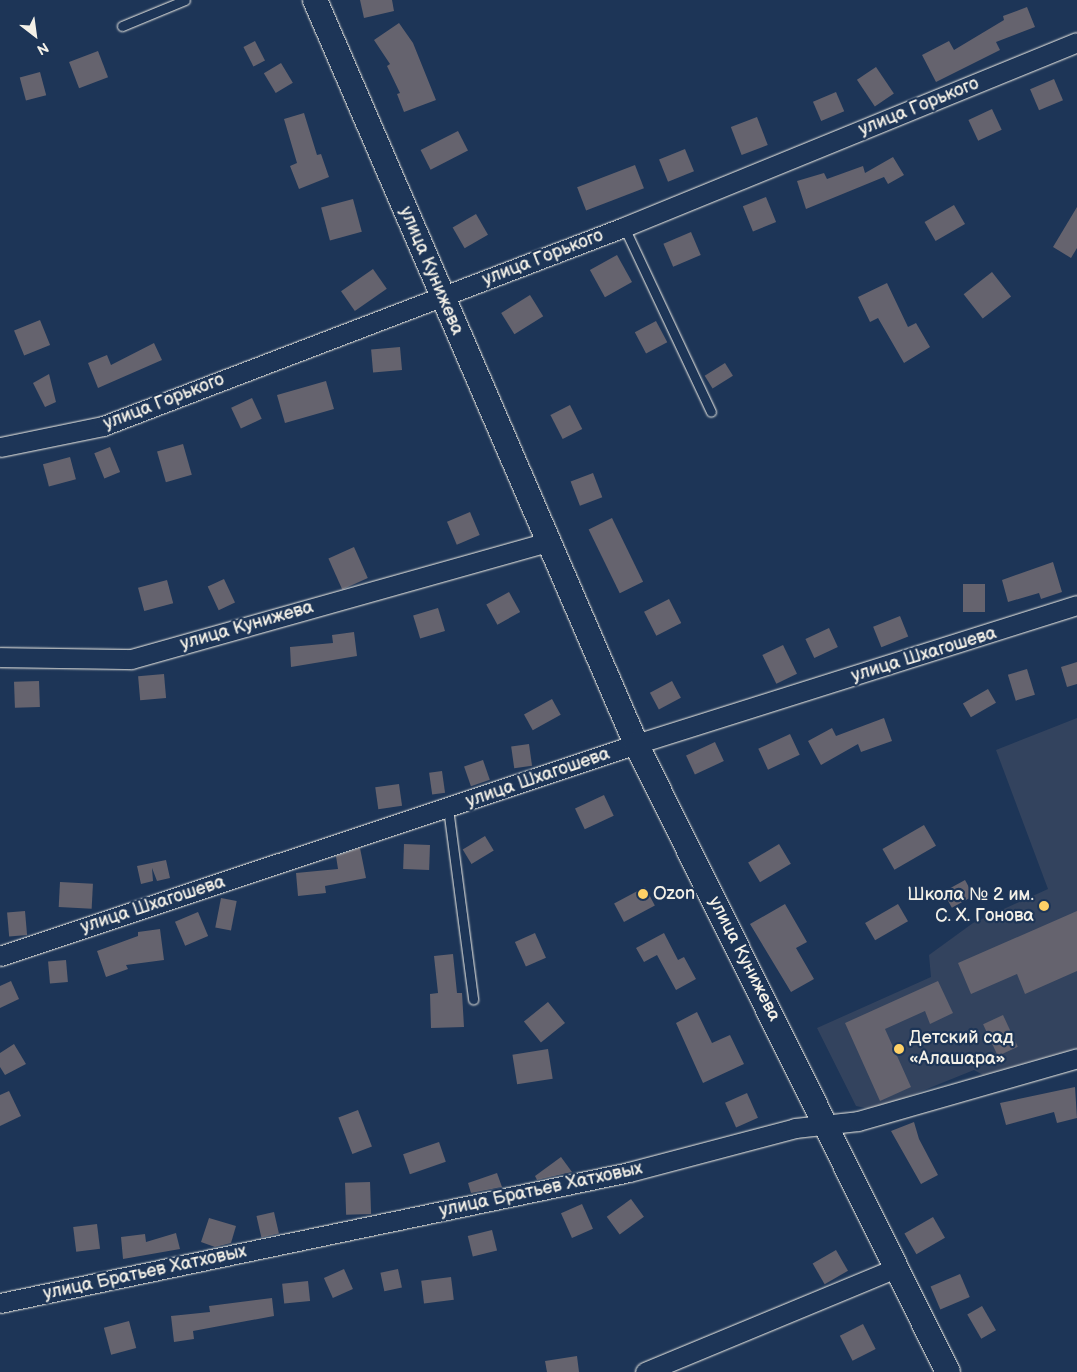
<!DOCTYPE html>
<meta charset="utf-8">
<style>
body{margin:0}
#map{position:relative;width:1077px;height:1372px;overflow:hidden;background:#1d3557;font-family:"Balsamiq Sans",sans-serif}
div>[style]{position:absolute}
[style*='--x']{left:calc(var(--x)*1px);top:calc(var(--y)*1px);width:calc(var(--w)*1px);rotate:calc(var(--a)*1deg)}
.built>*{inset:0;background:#33435e}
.building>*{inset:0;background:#65636e;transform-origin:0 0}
.roads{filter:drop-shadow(0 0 1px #f4f1e8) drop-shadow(0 0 1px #f4f1e8)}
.service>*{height:9px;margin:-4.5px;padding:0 4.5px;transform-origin:4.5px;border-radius:4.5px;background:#1d3557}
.minor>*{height:19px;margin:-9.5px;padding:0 9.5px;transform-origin:9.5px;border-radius:9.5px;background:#1d3557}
.tertiary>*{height:24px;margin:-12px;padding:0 12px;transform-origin:12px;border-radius:12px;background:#1d3557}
.dots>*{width:14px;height:14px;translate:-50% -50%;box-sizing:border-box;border:2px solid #1d3557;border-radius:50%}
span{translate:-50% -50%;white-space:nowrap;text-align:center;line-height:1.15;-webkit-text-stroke:4.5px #1d3557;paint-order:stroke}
.street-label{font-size:18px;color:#f4f1e8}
.poi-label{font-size:18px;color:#f4f1e8}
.left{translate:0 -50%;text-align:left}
.right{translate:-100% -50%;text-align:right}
.north{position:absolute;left:10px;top:10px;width:50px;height:50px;-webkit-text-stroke:4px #1d3557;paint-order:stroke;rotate:150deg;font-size:14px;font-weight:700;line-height:20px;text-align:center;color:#f4f1e8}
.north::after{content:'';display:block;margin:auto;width:18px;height:22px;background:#f4f1e8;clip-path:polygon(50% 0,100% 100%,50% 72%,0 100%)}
</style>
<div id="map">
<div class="built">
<i style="clip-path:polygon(1077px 718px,1077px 1048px,983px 1075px,974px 1070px,875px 1110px,856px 1106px,817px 1028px,931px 977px,929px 955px,973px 923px,1048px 889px,996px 750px)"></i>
</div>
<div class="building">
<i style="clip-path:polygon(360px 0,392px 0,394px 11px,364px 18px)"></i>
<i style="clip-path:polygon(1027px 7px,1035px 27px,996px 42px,1000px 50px,936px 82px,922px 55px,949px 41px,954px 50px,1004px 20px,1003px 16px)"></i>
<i style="clip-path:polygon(399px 23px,413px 43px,436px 100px,404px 112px,397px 94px,400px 93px,387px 66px,390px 64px,374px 40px)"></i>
<i style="left:255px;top:41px;width:22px;height:13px;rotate:63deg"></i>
<i style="left:98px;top:51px;width:28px;height:31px;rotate:69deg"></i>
<i style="left:281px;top:63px;width:23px;height:20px;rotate:59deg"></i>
<i style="left:876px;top:67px;width:32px;height:23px;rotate:56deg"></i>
<i style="left:40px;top:72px;width:24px;height:21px;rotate:75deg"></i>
<i style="left:1054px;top:79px;width:23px;height:26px;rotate:67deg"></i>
<i style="left:836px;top:92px;width:21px;height:25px;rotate:67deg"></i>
<i style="left:992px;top:109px;width:23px;height:26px;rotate:65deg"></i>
<i style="clip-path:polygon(304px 113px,317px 155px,321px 154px,329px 177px,299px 189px,290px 166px,297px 163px,284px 119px)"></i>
<i style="left:757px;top:117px;width:30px;height:28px;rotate:69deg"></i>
<i style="left:458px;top:131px;width:22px;height:42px;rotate:63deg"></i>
<i style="left:685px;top:149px;width:24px;height:28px;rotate:68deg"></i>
<i style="clip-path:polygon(893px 157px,904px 175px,888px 184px,884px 177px,806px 209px,797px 181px,824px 173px,827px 179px,863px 166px,865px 173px)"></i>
<i style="left:635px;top:165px;width:25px;height:62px;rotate:69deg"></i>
<i style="left:766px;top:197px;width:27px;height:25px;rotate:68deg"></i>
<i style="left:353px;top:199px;width:34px;height:33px;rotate:75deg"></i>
<i style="left:954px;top:205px;width:22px;height:34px;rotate:60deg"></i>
<i style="clip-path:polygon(1077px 207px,1077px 248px,1071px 258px,1053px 247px)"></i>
<i style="left:476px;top:214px;width:24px;height:27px;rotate:60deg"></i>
<i style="left:691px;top:232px;width:25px;height:30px;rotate:67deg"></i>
<i style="left:617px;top:255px;width:31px;height:31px;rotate:61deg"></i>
<i style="left:373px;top:269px;width:24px;height:39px;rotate:55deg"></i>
<i style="left:992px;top:272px;width:31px;height:36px;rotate:52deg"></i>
<i style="clip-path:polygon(887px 283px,908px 327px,916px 323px,930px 347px,904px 363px,878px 318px,870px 322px,858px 297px)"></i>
<i style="left:530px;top:295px;width:25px;height:34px;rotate:58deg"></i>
<i style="left:40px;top:320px;width:27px;height:28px;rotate:68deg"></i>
<i style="left:656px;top:321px;width:24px;height:24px;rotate:62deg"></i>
<i style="clip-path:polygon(154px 343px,162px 360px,98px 388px,88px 363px,107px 355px,111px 365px)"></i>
<i style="left:400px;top:347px;width:23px;height:29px;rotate:85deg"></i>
<i style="left:725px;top:363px;width:15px;height:24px;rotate:58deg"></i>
<i style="clip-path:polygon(49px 374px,56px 402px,45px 407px,33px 383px)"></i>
<i style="left:326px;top:381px;width:29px;height:51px;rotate:74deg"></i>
<i style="left:252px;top:398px;width:23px;height:23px;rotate:65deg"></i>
<i style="left:570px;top:405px;width:27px;height:22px;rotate:63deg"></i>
<i style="left:183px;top:444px;width:32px;height:27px;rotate:74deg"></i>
<i style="left:110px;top:447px;width:27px;height:17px;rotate:68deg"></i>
<i style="left:70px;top:457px;width:23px;height:28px;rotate:75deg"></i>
<i style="left:593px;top:473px;width:26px;height:24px;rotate:69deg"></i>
<i style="left:470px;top:512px;width:25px;height:25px;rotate:67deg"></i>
<i style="left:612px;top:518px;width:71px;height:26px;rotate:64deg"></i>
<i style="left:354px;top:547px;width:34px;height:28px;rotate:66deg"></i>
<i style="clip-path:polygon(1053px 562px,1062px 592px,1041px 599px,1039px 593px,1008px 602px,1002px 580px)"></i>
<i style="left:224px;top:579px;width:26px;height:18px;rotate:65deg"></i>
<i style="left:167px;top:580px;width:24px;height:30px;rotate:75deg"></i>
<i style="left:963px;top:584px;width:22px;height:28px"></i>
<i style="left:509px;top:592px;width:23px;height:26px;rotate:61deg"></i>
<i style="left:669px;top:599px;width:27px;height:28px;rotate:63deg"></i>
<i style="left:438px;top:608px;width:24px;height:26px;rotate:73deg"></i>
<i style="left:900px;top:616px;width:22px;height:29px;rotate:68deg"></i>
<i style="left:829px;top:628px;width:21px;height:26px;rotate:65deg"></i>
<i style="clip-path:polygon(354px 632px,357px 656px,291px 667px,290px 647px,333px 643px,332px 635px)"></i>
<i style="left:783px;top:645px;width:32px;height:23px;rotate:64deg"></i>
<i style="clip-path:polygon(1077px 662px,1077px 684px,1067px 687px,1061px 667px)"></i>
<i style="left:1027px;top:669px;width:27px;height:20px;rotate:73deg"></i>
<i style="left:164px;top:674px;width:24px;height:26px;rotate:85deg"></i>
<i style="left:39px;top:681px;width:26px;height:25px;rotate:88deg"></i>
<i style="left:672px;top:681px;width:19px;height:25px;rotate:62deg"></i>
<i style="left:988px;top:689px;width:16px;height:29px;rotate:60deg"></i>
<i style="left:552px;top:699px;width:18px;height:32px;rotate:61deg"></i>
<i style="clip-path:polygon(884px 718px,892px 741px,861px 752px,858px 744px,821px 765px,808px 741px,832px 728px,836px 736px)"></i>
<i style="left:790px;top:734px;width:23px;height:35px;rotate:65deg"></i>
<i style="left:715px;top:742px;width:21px;height:32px;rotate:65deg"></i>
<i style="left:529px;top:744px;width:22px;height:18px;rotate:82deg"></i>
<i style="left:483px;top:760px;width:21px;height:20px;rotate:71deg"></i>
<i style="left:442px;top:771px;width:22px;height:13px;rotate:82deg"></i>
<i style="left:399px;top:784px;width:22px;height:24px;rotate:82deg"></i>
<i style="left:604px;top:795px;width:23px;height:32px;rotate:65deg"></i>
<i style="left:924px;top:825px;width:24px;height:48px;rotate:60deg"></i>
<i style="left:485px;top:836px;width:17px;height:26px;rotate:59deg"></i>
<i style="left:404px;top:844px;width:26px;height:25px;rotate:2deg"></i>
<i style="left:779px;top:844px;width:23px;height:36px;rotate:59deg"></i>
<i style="clip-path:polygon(360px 848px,366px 878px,325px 886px,326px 893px,298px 896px,296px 873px,338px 869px,336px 856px)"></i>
<i style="clip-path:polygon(166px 860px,170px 878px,157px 881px,152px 868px,153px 881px,141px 884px,137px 866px)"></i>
<i style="left:965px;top:880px;width:18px;height:25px;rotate:61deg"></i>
<i style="left:60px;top:882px;width:33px;height:25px;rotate:3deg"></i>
<i style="left:645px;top:887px;width:21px;height:35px;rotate:62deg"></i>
<i style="left:221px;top:898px;width:16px;height:30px;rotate:11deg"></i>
<i style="clip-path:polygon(785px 904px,807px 942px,796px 948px,814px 979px,791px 992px,750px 924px)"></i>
<i style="left:898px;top:904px;width:20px;height:38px;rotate:60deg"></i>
<i style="left:25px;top:911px;width:24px;height:18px;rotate:85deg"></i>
<i style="clip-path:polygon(1077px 911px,1077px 971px,1025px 994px,1017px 974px,971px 994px,958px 963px)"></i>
<i style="left:198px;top:912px;width:26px;height:25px;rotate:67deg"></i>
<i style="clip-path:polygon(160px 929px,164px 960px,126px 965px,128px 969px,106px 977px,97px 951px,138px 936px,138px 932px)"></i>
<i style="left:535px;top:933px;width:27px;height:22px;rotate:66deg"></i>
<i style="clip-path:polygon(664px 933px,678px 960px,684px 957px,696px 979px,676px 990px,657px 955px,644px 962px,636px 948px)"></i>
<i style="clip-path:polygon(453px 954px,457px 993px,462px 993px,464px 1027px,431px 1028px,430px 994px,438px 993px,434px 956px)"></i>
<i style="left:66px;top:960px;width:22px;height:18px;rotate:85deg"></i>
<i style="clip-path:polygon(11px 981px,19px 999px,0 1008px,0 986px)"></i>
<i style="clip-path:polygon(938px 981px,953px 1013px,930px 1024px,925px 1011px,885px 1029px,911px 1087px,880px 1101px,845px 1023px)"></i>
<i style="left:548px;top:1002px;width:27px;height:31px;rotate:51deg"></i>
<i style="clip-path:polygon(697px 1012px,712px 1043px,730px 1035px,744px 1064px,703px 1083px,676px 1023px)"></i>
<i style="left:1003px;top:1015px;width:35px;height:22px;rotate:65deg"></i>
<i style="clip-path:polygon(14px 1044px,26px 1064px,5px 1075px,0 1067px,0 1053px)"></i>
<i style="left:548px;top:1049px;width:30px;height:36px;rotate:81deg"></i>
<i style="clip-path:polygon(1075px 1087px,1077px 1118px,1057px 1123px,1054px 1112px,1006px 1125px,1000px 1103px)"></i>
<i style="clip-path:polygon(9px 1091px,21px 1116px,0 1126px,0 1095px)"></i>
<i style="left:747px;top:1093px;width:27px;height:24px;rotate:66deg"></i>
<i style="left:358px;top:1110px;width:39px;height:21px;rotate:69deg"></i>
<i style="clip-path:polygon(914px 1122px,919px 1139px,938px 1175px,921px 1184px,891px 1131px)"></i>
<i style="left:439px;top:1142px;width:21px;height:38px;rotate:71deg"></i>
<i style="clip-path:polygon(561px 1157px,572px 1172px,537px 1180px,535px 1176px)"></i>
<i style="clip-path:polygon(497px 1173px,502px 1187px,471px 1193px,468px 1183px)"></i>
<i style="left:370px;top:1182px;width:32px;height:25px;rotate:88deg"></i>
<i style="left:631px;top:1199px;width:22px;height:30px;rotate:54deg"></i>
<i style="left:582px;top:1204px;width:27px;height:23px;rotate:66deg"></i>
<i style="left:274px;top:1212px;width:22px;height:18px;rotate:77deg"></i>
<i style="left:933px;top:1217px;width:24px;height:33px;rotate:60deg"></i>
<i style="clip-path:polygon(209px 1218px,236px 1226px,231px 1243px,215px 1247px,201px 1242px)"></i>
<i style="left:97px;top:1224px;width:25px;height:24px;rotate:83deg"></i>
<i style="left:492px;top:1230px;width:21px;height:25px;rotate:76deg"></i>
<i style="clip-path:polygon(176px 1233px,180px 1249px,123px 1259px,121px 1237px,145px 1234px,146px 1242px)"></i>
<i style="left:836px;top:1250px;width:24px;height:27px;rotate:60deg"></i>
<i style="left:344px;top:1269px;width:22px;height:22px;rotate:66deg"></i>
<i style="left:398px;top:1269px;width:19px;height:18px;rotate:78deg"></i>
<i style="left:960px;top:1274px;width:25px;height:32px;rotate:67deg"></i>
<i style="left:451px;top:1277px;width:23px;height:30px;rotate:83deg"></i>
<i style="left:308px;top:1281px;width:20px;height:26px;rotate:84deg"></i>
<i style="clip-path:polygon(272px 1298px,274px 1316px,193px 1331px,194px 1339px,174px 1342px,171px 1316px,210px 1312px,209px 1306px)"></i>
<i style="left:982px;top:1306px;width:28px;height:17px;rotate:60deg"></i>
<i style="left:129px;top:1321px;width:28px;height:26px;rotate:75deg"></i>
<i style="left:863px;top:1324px;width:28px;height:26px;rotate:63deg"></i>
<i style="clip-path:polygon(577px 1356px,579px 1372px,547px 1372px,545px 1361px)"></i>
</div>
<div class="roads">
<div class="service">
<i style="--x:122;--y:26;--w:68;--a:-22.4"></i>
<i style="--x:624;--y:227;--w:204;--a:64.8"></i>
<i style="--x:448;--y:808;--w:193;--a:82.5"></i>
</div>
<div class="minor">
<i style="--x:0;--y:447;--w:105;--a:-11.5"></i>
<i style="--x:103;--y:426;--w:558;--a:-20.9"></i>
<i style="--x:624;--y:227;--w:489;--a:-22.2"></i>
<i style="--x:0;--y:657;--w:131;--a:0.9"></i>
<i style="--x:131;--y:659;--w:432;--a:-15.7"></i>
<i style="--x:0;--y:956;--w:670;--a:-18.43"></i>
<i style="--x:636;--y:744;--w:462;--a:-17.5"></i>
<i style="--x:0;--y:1303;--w:642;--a:-11.76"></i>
<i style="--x:629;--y:1172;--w:172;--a:-14.8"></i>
<i style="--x:795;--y:1128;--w:63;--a:-6.3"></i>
<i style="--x:858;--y:1121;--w:228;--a:-16"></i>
<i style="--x:645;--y:1372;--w:272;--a:-22.5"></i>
</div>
<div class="tertiary">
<i style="--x:315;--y:0;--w:810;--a:66.66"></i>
<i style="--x:636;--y:744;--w:701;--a:63.58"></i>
</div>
</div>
<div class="dots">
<i style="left:643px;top:894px;background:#ffd166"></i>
<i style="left:1044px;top:906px;background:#ffd166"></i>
<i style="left:899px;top:1049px;background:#ffd166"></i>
</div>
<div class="street-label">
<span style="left:919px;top:107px;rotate:-22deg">улица Горького</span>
<span style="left:543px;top:258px;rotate:-21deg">улица Горького</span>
<span style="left:431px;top:271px;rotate:67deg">улица Кунижева</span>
<span style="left:164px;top:402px;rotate:-21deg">улица Горького</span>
<span style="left:247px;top:626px;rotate:-16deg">улица Кунижева</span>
<span style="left:924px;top:655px;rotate:-17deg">улица Шхагошева</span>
<span style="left:538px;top:778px;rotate:-19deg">улица Шхагошева</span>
<span style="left:153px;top:905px;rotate:-18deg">улица Шхагошева</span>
<span style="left:744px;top:959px;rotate:63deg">улица Кунижева</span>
<span style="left:541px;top:1190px;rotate:-12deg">улица Братьев Хатховых</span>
<span style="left:145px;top:1273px;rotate:-12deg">улица Братьев Хатховых</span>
</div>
<div class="poi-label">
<span class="left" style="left:653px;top:894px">Ozon</span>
<span class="right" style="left:1034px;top:906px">Школа № 2 им.<br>С. Х. Гонова</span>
<span class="left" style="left:909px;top:1049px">Детский сад<br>«Алашара»</span>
</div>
<div class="north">N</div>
</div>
